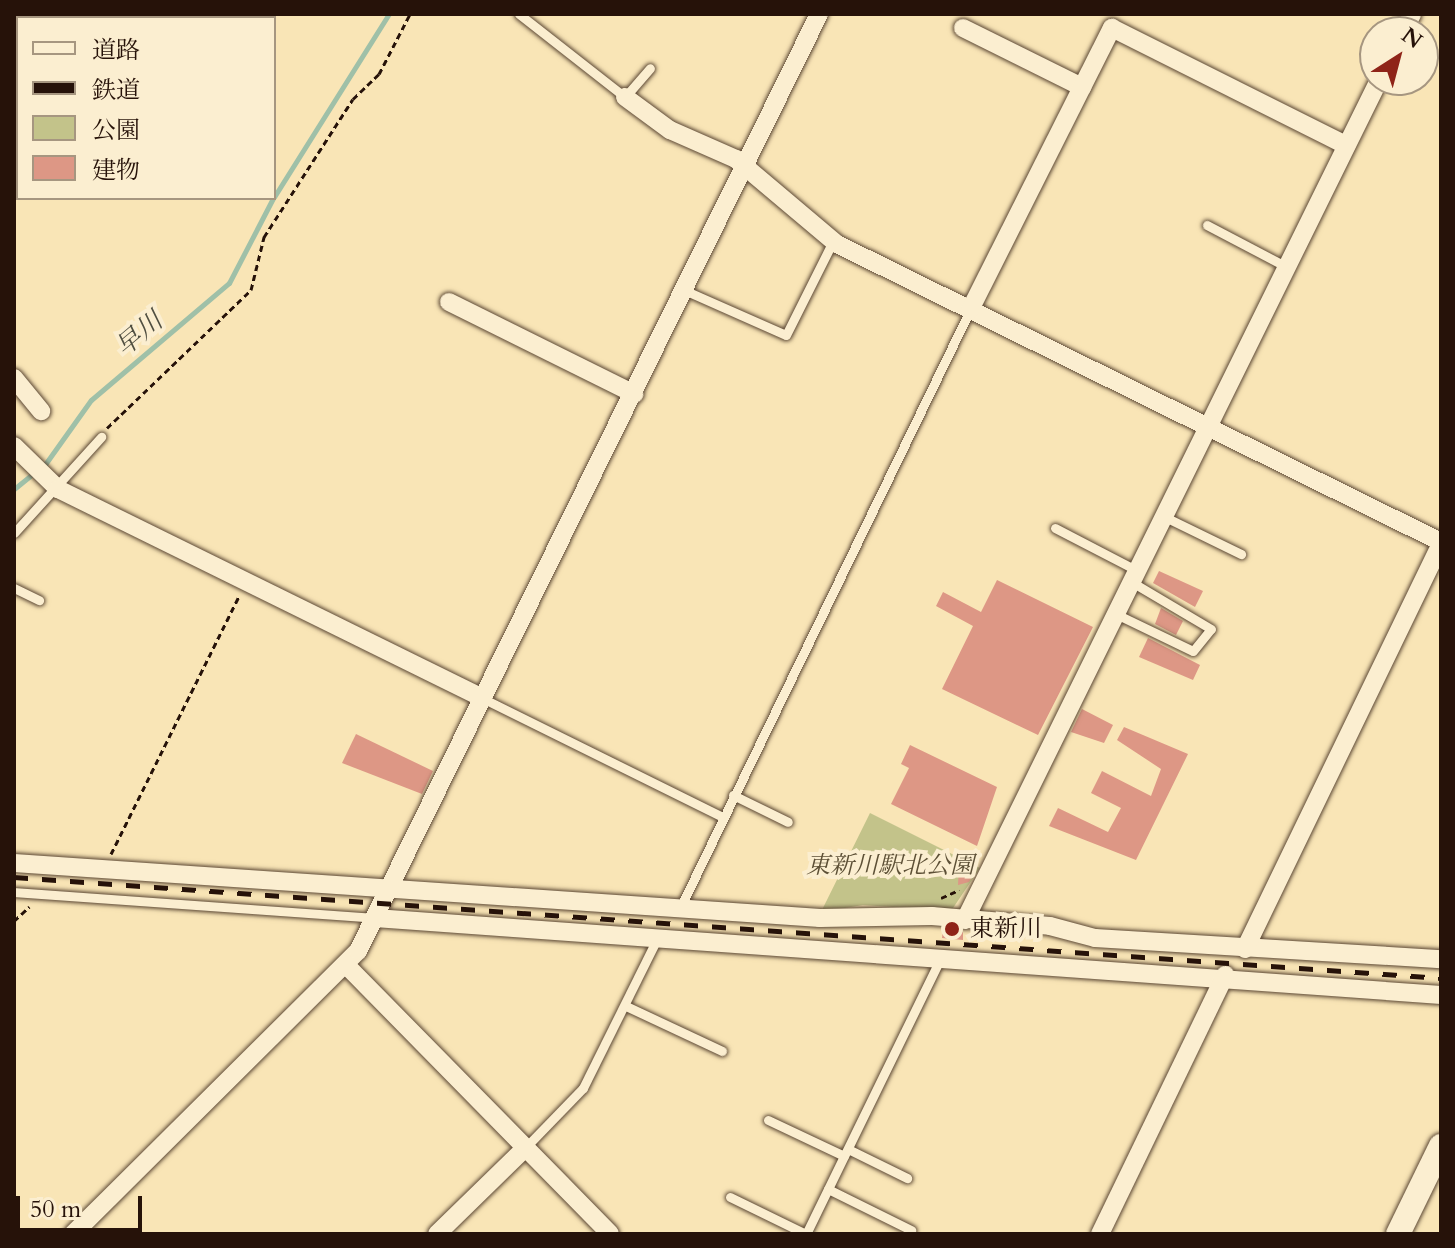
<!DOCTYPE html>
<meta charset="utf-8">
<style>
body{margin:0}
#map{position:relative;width:1455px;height:1248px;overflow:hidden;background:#f9e5b6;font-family:Cardo,"Noto Serif JP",serif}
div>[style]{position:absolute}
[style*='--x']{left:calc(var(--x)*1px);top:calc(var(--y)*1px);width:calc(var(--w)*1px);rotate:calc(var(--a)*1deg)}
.green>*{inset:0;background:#c3c38a}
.stream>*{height:5px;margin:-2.5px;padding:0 2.5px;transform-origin:2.5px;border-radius:2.5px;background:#9fc0a8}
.building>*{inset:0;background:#dd9785}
.path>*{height:3px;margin-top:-1.5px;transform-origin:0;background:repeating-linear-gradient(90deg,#261209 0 6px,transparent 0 10px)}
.roads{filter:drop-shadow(0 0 2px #5b4734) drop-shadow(0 0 2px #5b4734)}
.service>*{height:9px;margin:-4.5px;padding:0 4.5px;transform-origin:4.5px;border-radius:4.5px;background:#fbeed0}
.minor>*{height:18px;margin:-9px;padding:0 9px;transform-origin:9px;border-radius:9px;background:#fbeed0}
.tertiary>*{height:24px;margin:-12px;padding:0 12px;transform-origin:12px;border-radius:12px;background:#fbeed0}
.rail>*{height:5px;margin-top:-2.5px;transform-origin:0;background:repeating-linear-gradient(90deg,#261209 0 14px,transparent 0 28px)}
.dots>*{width:22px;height:22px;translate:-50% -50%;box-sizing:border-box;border:4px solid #fbeed0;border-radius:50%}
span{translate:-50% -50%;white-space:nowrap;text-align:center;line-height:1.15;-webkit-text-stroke:8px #fbeed0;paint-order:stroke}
.park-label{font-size:24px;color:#5d5036;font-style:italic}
.poi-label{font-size:24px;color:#261209}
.left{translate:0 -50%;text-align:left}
.water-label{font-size:26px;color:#504f41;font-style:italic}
.frame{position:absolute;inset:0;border:16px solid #261209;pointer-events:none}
.legend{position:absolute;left:16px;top:16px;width:260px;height:184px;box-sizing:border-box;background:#fbeed0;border:2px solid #a69680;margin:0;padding:10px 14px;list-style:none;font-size:24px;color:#261209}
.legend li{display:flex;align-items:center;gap:16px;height:40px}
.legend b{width:40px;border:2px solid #a69680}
.north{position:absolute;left:1359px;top:16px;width:80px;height:80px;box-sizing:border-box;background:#fbeed0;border:2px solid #a69680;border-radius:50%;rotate:36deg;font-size:22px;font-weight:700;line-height:32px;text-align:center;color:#261209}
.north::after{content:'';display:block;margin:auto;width:28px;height:36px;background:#8f2418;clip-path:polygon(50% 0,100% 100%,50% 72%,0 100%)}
.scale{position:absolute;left:16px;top:1196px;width:126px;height:36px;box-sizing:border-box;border:4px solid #261209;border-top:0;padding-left:10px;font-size:24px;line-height:28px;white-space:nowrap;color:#261209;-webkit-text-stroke:6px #fbeed0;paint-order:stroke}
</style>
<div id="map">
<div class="green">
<i style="clip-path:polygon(870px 813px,980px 868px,951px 911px,863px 905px,821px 912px)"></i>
</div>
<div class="stream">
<i style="--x:274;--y:197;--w:216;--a:-57.9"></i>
<i style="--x:14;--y:489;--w:41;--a:-39.1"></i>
<i style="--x:46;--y:463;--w:77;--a:-54.5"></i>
<i style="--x:91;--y:400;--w:181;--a:-40.3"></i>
<i style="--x:229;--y:283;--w:96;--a:-62.6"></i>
</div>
<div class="building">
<i style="clip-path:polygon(1159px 571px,1203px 591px,1195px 607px,1153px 583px)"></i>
<i style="clip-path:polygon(997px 580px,1093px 627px,1038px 735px,942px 689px,973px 626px,936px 606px,943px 592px,981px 612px)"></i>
<i style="clip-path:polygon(1161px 608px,1183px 621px,1176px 635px,1155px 624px)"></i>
<i style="clip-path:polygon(1148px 638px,1200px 665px,1193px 680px,1139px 657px)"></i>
<i style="clip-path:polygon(1082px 709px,1113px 725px,1104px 743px,1071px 732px)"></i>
<i style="clip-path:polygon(1124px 727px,1188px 754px,1136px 860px,1049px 826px,1058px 808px,1108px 832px,1121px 808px,1091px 793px,1102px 771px,1151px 796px,1161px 769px,1117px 740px)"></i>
<i style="clip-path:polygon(356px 734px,433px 771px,422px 794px,342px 763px)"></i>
<i style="clip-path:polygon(910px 745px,997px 787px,977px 846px,891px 804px,909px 768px,901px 764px)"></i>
<i style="clip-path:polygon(959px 866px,974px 873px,969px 882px,958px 885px)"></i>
<i style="clip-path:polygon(943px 929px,963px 932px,963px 940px,942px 938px)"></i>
</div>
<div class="path">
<i style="--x:107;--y:428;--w:199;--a:-43.8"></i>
<i style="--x:251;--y:290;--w:55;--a:-76.2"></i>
<i style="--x:264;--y:237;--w:164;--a:-57.2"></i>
<i style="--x:353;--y:99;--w:36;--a:-44"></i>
<i style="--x:379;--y:74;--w:68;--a:-62.7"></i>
<i style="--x:111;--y:854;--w:288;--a:-63.6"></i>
<i style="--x:941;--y:898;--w:20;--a:-24"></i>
<i style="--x:14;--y:921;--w:21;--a:-43"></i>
</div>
<div class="roads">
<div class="service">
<i style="--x:116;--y:14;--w:6;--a:39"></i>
<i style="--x:519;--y:14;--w:135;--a:38.1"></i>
<i style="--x:625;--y:97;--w:38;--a:-49"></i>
<i style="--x:1207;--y:225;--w:90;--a:27.7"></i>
<i style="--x:684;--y:290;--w:111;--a:23.8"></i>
<i style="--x:786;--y:335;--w:105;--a:-63.4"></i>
<i style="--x:1163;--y:516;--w:87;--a:26"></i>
<i style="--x:1055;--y:528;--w:91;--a:27.4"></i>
<i style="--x:14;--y:533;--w:130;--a:-47.8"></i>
<i style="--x:14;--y:588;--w:28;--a:26"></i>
<i style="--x:1116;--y:614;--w:85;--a:25.7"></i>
<i style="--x:1193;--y:651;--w:28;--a:-51"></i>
<i style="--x:1211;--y:629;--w:94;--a:-149.3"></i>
<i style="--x:482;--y:698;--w:269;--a:26.3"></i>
<i style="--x:733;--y:795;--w:61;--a:26.1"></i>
<i style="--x:14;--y:892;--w:361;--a:4.1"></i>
<i style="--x:680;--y:908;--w:665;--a:-64.13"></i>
<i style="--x:626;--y:1006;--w:106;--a:25.1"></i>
<i style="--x:768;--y:1120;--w:84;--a:25.3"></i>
<i style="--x:525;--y:1148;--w:83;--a:-46"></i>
<i style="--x:583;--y:1088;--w:169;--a:-63.6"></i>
<i style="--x:848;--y:1149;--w:66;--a:26.2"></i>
<i style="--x:828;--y:1189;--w:93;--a:26.3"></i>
<i style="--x:730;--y:1197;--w:85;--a:26"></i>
<i style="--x:806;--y:1234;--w:308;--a:-64"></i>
</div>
<div class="minor">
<i style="--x:14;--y:18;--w:6;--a:-45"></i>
<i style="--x:963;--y:28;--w:133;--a:26.4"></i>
<i style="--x:1403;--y:32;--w:20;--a:-63"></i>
<i style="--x:625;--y:97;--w:56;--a:36.3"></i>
<i style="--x:670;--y:130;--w:72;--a:23.7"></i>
<i style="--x:736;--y:159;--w:132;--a:40.1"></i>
<i style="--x:837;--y:244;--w:674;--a:26.26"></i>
<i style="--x:449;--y:302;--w:207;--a:26.4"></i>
<i style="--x:970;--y:310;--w:316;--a:-63.3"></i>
<i style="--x:1112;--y:28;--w:262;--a:26.6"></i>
<i style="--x:14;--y:378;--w:43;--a:50.7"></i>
<i style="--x:14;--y:446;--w:62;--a:44.3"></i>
<i style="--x:58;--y:489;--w:473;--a:26.2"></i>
<i style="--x:14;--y:863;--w:808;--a:3.9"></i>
<i style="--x:820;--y:918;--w:112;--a:-1"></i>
<i style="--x:932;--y:916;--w:118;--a:4.8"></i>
<i style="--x:1050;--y:926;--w:47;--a:14.9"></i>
<i style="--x:1095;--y:938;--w:347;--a:3.5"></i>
<i style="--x:375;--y:918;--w:1069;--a:4.13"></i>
<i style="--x:965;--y:920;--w:936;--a:-63.76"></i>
<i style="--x:1245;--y:949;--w:450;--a:-64.2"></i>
<i style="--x:347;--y:966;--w:375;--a:45.5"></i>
<i style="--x:73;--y:1234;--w:402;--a:-44.8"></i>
<i style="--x:358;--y:951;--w:1044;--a:-63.8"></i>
<i style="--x:437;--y:1234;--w:123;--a:-44.3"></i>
<i style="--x:1100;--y:1234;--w:288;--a:-64.2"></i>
</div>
<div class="tertiary">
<i style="--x:1398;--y:1234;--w:98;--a:-64"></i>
</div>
</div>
<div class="rail">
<i style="--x:14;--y:877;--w:1431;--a:4.05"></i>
</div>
<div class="dots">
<i style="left:952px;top:929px;background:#8f2418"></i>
</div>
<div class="park-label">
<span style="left:890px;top:866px">東新川駅北公園</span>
</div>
<div class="poi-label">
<span class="left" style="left:970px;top:929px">東新川</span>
</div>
<div class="water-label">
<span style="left:139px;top:334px;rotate:-40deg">早川</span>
</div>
<div class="frame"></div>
<ul class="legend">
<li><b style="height:10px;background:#fbeed0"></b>道路</li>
<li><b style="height:10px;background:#261209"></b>鉄道</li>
<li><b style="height:22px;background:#c3c38a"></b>公園</li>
<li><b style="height:22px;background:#dd9785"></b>建物</li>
</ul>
<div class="north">N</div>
<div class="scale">50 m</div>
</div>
